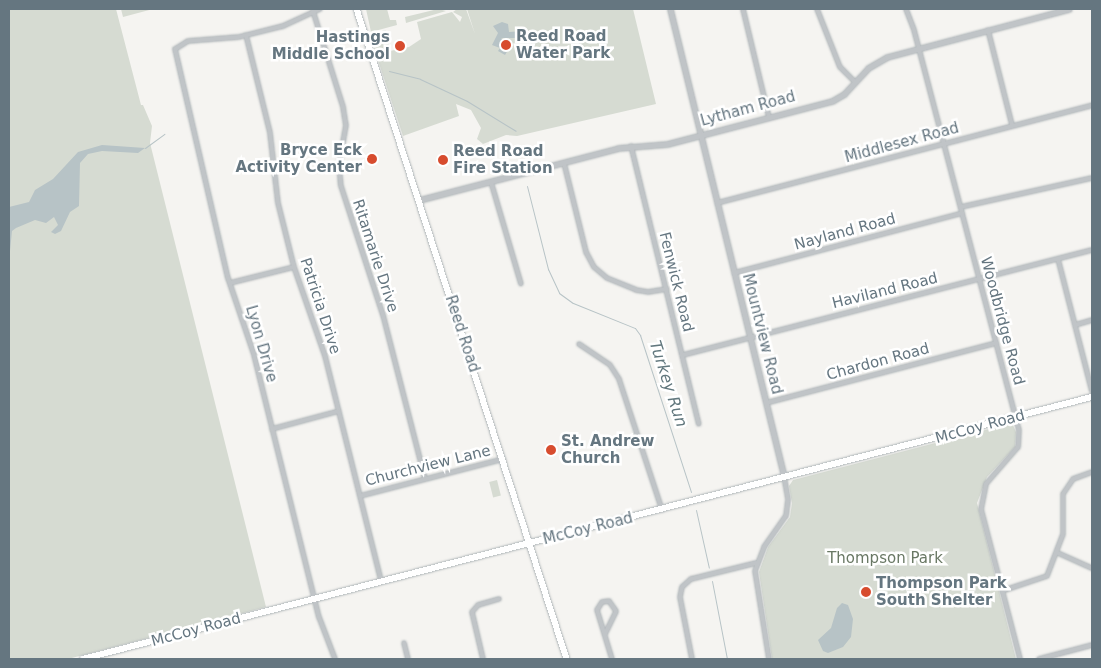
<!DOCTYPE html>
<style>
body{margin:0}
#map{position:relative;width:1101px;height:668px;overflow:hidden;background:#f5f4f1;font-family:"DejaVu Sans",sans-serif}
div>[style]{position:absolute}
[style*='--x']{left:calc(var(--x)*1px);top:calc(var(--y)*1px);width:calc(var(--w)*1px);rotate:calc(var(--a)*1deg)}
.green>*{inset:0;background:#d6dbd2;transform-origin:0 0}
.water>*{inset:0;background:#b7c3c6}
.stream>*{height:1px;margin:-0.5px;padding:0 0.5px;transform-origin:0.5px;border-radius:0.5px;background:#b7c3c6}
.roads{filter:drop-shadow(0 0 1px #b0b6b9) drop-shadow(0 0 1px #b0b6b9)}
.minor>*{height:4px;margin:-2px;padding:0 2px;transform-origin:2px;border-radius:2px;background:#c0c4c7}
.tertiary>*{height:5px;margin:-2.5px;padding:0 2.5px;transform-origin:2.5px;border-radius:2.5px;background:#c0c4c7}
.secondary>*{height:5.5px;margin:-2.75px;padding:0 2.75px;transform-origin:2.75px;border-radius:2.75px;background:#fff}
.dots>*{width:14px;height:14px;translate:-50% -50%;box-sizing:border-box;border:2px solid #fff;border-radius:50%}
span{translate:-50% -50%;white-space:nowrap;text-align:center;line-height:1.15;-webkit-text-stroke:5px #fff;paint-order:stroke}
.poi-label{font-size:15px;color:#657680;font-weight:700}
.left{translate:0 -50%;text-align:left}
.right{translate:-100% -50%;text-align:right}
.street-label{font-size:15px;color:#657680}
.park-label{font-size:15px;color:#697864}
.water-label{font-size:16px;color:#61777d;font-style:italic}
.frame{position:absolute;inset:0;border:10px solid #657680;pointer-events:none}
</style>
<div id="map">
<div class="green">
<i style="clip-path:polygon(9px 9px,116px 9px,141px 105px,143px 105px,152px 126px,150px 143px,266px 607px,68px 659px,9px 659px)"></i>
<i style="clip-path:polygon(121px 9px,153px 9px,123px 17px)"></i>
<i style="clip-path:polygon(366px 9px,387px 9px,390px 20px,396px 20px,397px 25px,371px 32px)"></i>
<i style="clip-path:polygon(438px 9px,446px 11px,406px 23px,405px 17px)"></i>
<i style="clip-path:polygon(457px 9px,466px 9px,475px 34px,467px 9px,633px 9px,656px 104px,517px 136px,506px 135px,483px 144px,477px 139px,481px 128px,471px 110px,456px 104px,459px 116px,403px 136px,369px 33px,379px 59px,371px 34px,386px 30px,390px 51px,409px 47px,421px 39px,417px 22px,452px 12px,460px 22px,462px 17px,453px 12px)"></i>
<i style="clip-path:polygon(1012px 423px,1016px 432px,1015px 447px,987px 477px,977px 503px,1016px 659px,772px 659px,759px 572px,768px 547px,790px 517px,792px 503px,789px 486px,793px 480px)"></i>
<i style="left:497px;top:480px;width:16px;height:8px;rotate:76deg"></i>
</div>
<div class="water">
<i style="clip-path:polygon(502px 22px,508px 24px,509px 32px,523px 31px,516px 38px,501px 38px,511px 45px,505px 55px,498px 51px,500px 48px,492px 45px,498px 33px,493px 26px)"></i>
<i style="clip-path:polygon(102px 145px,145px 148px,138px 153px,102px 151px,88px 154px,80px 163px,79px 206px,70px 212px,61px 231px,55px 234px,51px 232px,58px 225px,54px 217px,46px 223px,35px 220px,16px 228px,12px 231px,9px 261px,9px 207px,29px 202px,35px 190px,53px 179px,78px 152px)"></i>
<i style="clip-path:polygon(842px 603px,848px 605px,853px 619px,851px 637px,843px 647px,828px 653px,823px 651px,818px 640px,831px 628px,837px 608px)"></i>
</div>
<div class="stream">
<i style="--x:389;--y:71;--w:32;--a:14"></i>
<i style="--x:420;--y:79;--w:52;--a:25.1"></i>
<i style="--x:467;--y:101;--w:57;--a:31.5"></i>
<i style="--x:145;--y:148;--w:24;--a:-36"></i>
<i style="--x:527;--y:186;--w:86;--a:75.8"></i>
<i style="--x:548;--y:269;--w:26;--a:65"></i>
<i style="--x:559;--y:293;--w:17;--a:36"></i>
<i style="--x:573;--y:303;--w:67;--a:22"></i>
<i style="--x:635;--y:328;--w:9;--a:54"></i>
<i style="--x:640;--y:335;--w:165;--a:72"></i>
<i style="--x:696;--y:510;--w:59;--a:77.4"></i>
<i style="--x:712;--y:581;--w:79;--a:79.1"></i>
</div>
<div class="roads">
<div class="minor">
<i style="--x:320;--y:9;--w:41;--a:155.3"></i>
<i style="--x:283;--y:26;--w:45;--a:166"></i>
<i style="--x:239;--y:37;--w:51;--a:175.5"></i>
<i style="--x:188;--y:41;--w:15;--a:148"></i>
<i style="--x:175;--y:49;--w:235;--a:77"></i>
<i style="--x:228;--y:278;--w:81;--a:71.3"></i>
<i style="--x:254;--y:355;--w:270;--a:76.1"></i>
<i style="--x:319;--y:617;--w:45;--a:69.1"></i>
<i style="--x:743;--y:9;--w:111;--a:76.5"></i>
<i style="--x:817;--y:9;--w:62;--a:68.4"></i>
<i style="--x:840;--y:67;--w:21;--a:45"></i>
<i style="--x:906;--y:9;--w:22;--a:69"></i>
<i style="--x:914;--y:30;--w:414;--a:75.3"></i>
<i style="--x:1019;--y:430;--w:17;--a:93"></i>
<i style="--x:1018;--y:447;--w:49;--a:130.9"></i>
<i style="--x:986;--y:484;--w:25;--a:101"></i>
<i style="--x:981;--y:509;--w:155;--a:75.4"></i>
<i style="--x:313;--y:11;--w:101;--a:72.6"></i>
<i style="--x:343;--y:107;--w:18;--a:81"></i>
<i style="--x:346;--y:125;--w:41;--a:99.9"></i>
<i style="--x:339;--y:165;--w:21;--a:85"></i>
<i style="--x:341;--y:186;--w:136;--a:72"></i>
<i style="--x:383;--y:315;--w:168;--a:75.6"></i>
<i style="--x:988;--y:30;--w:98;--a:75.8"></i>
<i style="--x:246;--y:35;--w:101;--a:76.2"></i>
<i style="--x:270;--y:133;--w:70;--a:83.5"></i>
<i style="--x:278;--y:203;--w:66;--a:76"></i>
<i style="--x:294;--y:267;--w:94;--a:70.8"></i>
<i style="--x:325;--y:356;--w:232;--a:76"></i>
<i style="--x:631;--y:146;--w:286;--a:76.3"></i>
<i style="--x:564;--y:163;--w:92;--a:76.1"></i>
<i style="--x:586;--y:252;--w:17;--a:62"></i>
<i style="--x:594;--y:267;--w:17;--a:40"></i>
<i style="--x:607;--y:278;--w:31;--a:22"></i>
<i style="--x:636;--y:290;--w:12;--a:9"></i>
<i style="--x:648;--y:292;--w:19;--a:-9"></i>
<i style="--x:491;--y:182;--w:106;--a:73.6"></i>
<i style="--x:717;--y:203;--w:388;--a:-14.6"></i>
<i style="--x:961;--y:207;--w:134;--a:-12.5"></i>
<i style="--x:1058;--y:259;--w:136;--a:75.6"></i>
<i style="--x:734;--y:273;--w:236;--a:-14.7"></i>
<i style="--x:230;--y:283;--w:66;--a:-14"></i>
<i style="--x:1075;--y:325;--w:18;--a:-16"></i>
<i style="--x:579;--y:344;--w:37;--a:34"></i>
<i style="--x:610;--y:365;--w:17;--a:57"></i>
<i style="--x:619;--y:379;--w:138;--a:71.8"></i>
<i style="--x:683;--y:355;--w:422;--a:-14.4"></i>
<i style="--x:766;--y:403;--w:238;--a:-14.6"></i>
<i style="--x:272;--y:429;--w:69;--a:-15"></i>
<i style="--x:360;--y:496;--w:148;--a:-14.5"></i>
<i style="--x:1058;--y:553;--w:37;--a:24"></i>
<i style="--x:1002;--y:591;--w:47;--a:-18.4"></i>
<i style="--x:1047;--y:576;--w:45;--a:-69.1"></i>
<i style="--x:1063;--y:534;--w:40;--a:-90"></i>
<i style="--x:1063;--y:494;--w:18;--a:-56"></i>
<i style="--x:1073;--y:479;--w:20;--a:-20"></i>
<i style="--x:605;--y:634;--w:25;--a:-64"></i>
<i style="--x:616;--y:611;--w:12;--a:-125"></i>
<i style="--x:609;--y:601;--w:7;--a:172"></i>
<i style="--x:602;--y:602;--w:9;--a:122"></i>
<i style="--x:597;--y:610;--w:51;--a:73"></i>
<i style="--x:404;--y:643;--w:16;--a:76"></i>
<i style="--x:483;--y:659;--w:48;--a:-103.2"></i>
<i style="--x:472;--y:612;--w:9;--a:-49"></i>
<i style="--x:478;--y:605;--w:22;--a:-16"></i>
<i style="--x:692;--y:659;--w:63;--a:-101"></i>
<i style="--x:680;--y:597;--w:10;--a:-79"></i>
<i style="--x:682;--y:587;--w:12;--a:-42"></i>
<i style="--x:691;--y:579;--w:67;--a:-13.8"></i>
<i style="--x:769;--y:659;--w:89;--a:-99"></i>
<i style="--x:755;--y:571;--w:26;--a:-69"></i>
<i style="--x:764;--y:547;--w:38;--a:-55"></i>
<i style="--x:786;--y:516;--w:17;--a:-83"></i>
<i style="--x:788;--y:499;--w:22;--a:-100"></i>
<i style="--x:1039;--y:659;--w:55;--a:-14.8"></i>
</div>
<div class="tertiary">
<i style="--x:670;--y:9;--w:482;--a:76.3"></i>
<i style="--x:419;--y:200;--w:206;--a:-14.6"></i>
<i style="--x:618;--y:148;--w:49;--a:-4.7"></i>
<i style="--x:667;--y:144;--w:171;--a:-14.6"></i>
<i style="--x:832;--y:101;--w:14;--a:-30"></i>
<i style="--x:844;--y:94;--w:35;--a:-47"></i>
<i style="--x:868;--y:68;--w:22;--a:-30"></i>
<i style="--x:887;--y:57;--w:188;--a:-14.8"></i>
</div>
<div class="secondary">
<i style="--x:357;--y:9;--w:683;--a:72.1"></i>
<i style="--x:83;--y:659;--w:1042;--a:-14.56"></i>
</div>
</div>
<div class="dots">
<i style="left:506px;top:45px;background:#d74c2e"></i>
<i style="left:400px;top:46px;background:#d74c2e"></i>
<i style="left:372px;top:159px;background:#d74c2e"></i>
<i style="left:443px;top:160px;background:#d74c2e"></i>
<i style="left:551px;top:450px;background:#d74c2e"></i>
<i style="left:866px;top:592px;background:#d74c2e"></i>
</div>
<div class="poi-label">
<span class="left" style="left:516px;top:45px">Reed Road<br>Water Park</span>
<span class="right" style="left:390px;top:46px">Hastings<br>Middle School</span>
<span class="right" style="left:362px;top:159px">Bryce Eck<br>Activity Center</span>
<span class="left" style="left:453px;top:160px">Reed Road<br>Fire Station</span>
<span class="left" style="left:561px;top:450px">St. Andrew<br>Church</span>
<span class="left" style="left:876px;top:592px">Thompson Park<br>South Shelter</span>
</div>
<div class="street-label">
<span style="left:748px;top:109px;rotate:-15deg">Lytham Road</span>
<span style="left:902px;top:143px;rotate:-15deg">Middlesex Road</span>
<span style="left:845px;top:232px;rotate:-15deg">Nayland Road</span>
<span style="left:375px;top:256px;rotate:72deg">Ritamarie Drive</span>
<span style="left:676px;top:282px;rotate:76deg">Fenwick Road</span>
<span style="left:885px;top:291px;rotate:-14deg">Haviland Road</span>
<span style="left:320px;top:306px;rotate:72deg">Patricia Drive</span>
<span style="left:1002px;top:321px;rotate:75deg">Woodbridge Road</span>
<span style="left:462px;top:334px;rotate:72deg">Reed Road</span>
<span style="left:762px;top:334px;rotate:76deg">Mountview Road</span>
<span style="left:261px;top:344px;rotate:74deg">Lyon Drive</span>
<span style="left:878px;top:362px;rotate:-15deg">Chardon Road</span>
<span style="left:980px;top:427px;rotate:-15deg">McCoy Road</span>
<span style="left:428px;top:466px;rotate:-14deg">Churchview Lane</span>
<span style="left:588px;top:529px;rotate:-14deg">McCoy Road</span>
<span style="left:196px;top:630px;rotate:-15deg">McCoy Road</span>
</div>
<div class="park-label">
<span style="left:885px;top:559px">Thompson Park</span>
</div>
<div class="water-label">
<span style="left:668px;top:384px;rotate:72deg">Turkey Run</span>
</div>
<div class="frame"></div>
</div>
